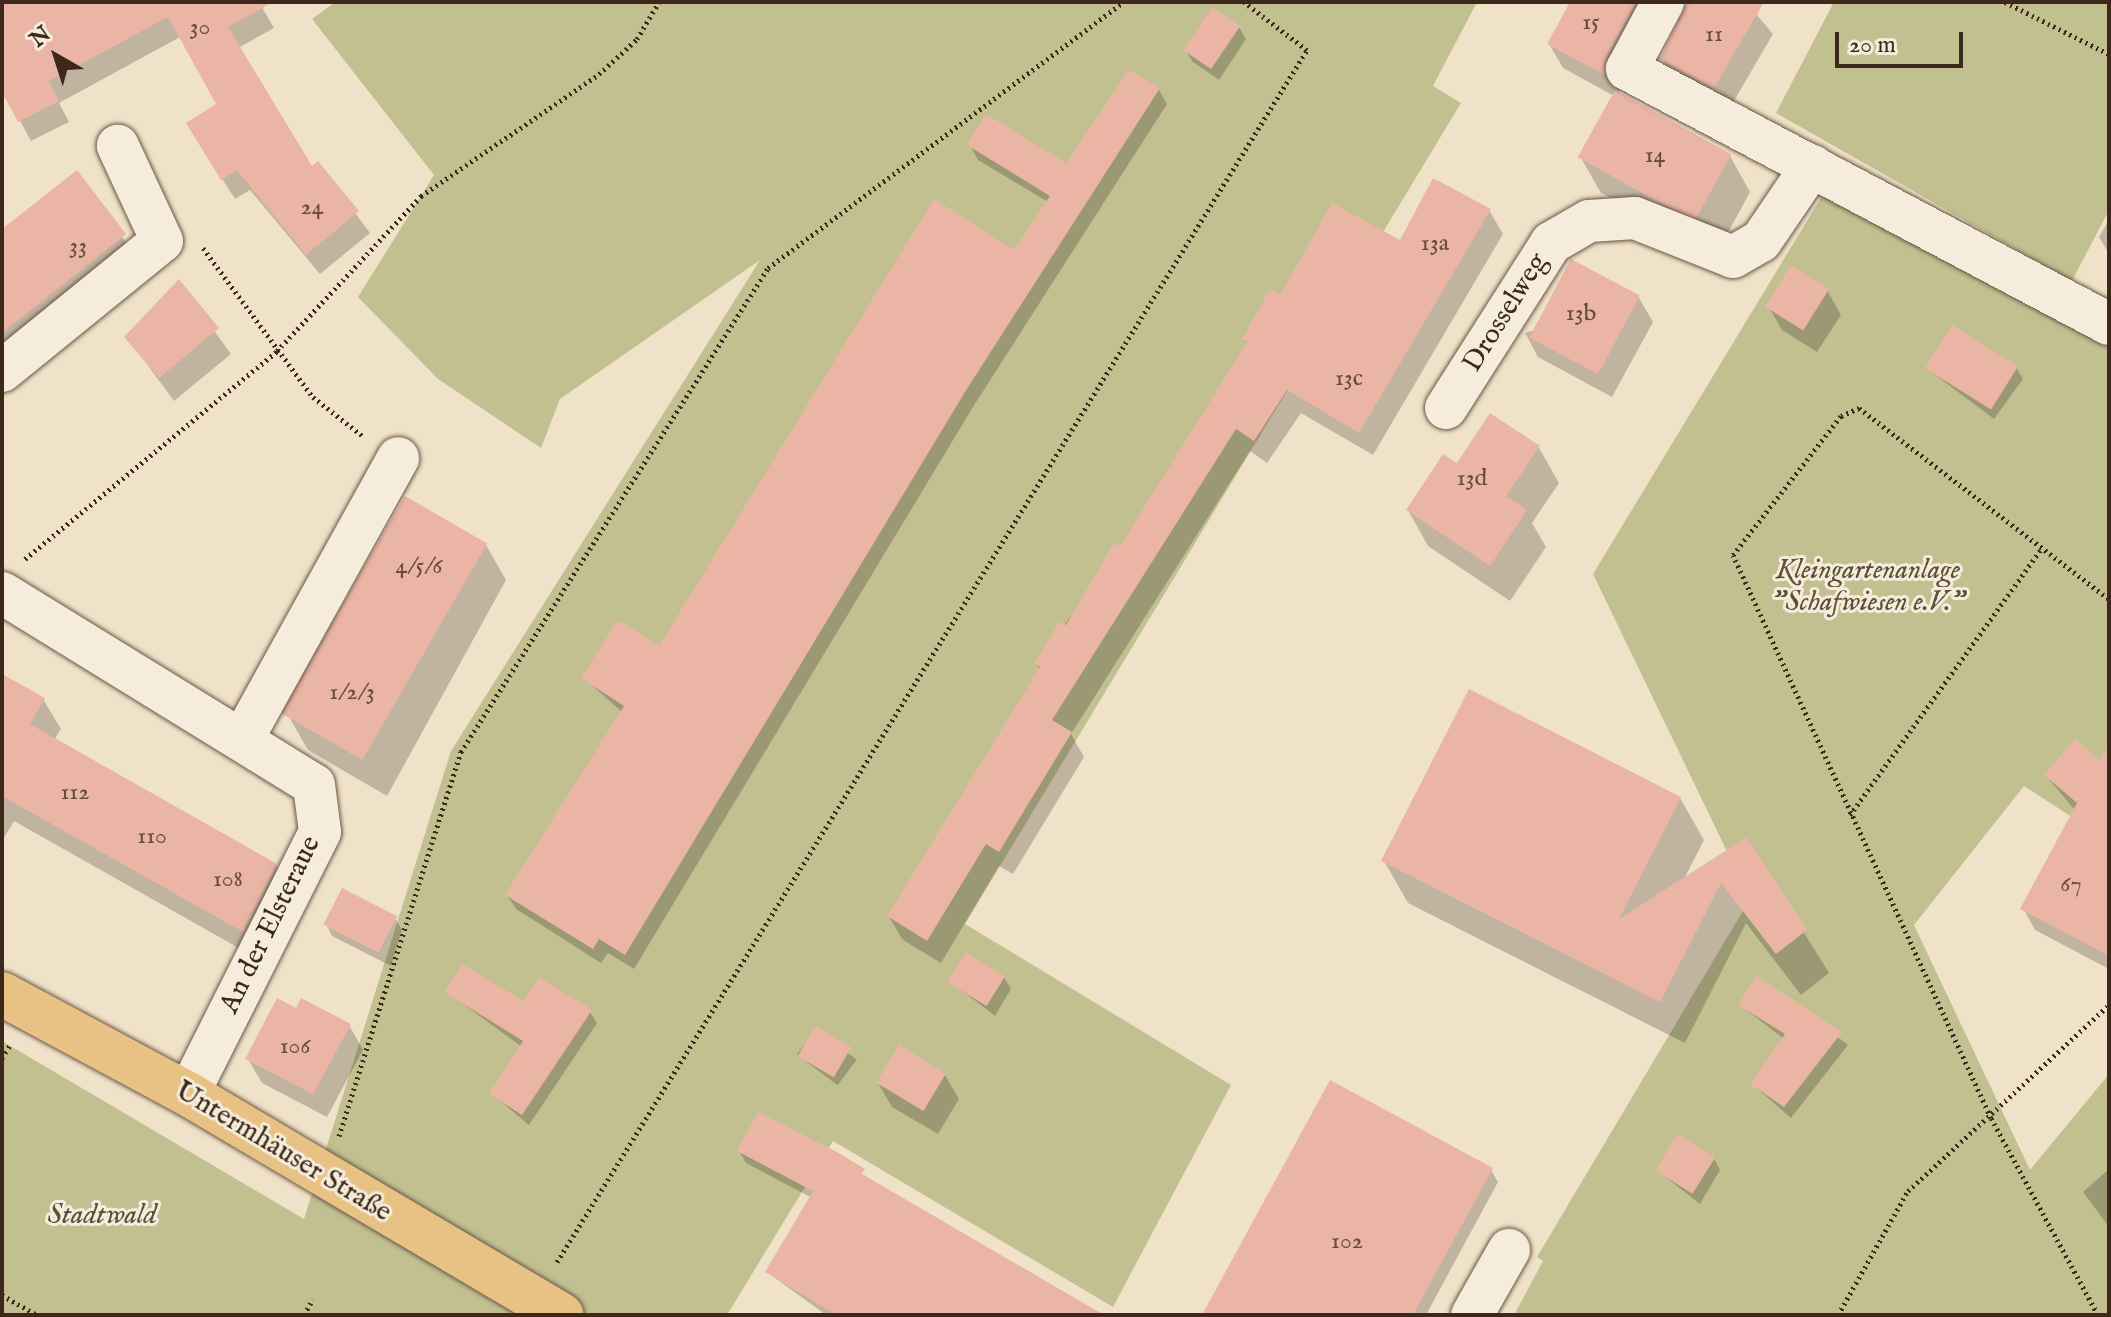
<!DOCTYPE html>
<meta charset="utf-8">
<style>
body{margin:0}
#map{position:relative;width:2111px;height:1317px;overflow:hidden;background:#f0e2c8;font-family:"IM FELL English",serif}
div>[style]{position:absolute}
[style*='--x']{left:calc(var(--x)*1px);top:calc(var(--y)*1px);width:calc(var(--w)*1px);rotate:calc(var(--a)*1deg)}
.green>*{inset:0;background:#c2c090}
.shadow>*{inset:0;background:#0003;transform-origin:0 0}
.building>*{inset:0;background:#eab5a5;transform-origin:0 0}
.path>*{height:5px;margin-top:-2.5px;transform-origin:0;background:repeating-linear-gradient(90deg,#3d291b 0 2px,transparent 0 6px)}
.roads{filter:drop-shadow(0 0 2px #6a5746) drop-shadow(0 0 2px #6a5746)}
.minor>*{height:42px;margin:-21px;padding:0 21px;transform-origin:21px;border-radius:21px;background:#f5ecdb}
.major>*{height:44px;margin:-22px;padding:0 22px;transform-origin:22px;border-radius:22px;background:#e8c184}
span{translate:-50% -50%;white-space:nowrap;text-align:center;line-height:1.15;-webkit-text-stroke:6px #f5ecdb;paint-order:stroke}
.number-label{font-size:24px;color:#684c3e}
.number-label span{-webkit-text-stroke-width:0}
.street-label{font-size:28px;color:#3d291b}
.park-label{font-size:28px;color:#5e4f38;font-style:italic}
.frame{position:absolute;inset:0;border:4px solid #3d291b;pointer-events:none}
.north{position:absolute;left:16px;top:16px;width:80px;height:80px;-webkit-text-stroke:6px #f5ecdb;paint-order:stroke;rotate:321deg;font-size:22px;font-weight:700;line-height:32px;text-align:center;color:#3d291b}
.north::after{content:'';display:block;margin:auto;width:28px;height:36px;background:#3d291b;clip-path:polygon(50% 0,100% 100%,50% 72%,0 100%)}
.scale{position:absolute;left:1835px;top:32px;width:128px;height:36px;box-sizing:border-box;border:4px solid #3d291b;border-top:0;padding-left:10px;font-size:24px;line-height:28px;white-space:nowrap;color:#3d291b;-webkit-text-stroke:6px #f5ecdb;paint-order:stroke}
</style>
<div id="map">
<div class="green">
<i style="clip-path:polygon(335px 2px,1477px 2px,1433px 86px,1461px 103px,965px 924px,1231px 1085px,1113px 1307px,833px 1141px,727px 1315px,2px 1315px,2px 1041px,304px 1219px,451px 751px,760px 260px,560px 399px,541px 448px,438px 379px,358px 297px,434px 175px,312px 19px)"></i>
<i style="clip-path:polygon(1834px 2px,2109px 2px,2109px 210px,2072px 281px,1776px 113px)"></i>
<i style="clip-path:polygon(1827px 188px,2109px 336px,2109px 841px,2024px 786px,1914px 925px,2030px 1170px,2109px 1074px,2109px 1315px,1514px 1315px,1543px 1261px,1537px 1257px,1750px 899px,1593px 574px)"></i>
</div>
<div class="shadow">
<i style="clip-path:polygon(12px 2px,259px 2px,274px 28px,238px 48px,311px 169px,318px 163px,370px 233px,320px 274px,250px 190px,235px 199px,200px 144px,219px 105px,182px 36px,59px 103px,69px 122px,31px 141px,2px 87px,2px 7px)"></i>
<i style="clip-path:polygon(1572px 2px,1657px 2px,1618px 94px,1730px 156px,1750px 192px,1718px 251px,1601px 193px,1581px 158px,1614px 96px,1563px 68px,1549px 44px)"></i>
<i style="clip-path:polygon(1704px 2px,1746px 2px,1773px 34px,1728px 111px,1676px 83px,1662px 59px)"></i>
<i style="clip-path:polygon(1239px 27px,1246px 39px,1219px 80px,1193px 62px,1186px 51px)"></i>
<i style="clip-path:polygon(1130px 73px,1159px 90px,1167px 104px,973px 407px,634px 969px,608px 953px,601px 963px,516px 909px,507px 895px,623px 713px,584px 678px,660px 649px,1015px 253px,1048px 202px,978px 160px,970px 145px,1067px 166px)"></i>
<i style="clip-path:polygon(76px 173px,138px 259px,2px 367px,2px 232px)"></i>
<i style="clip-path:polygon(1489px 210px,1503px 234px,1373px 455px,1301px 413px,1267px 463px,1250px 451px,1071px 734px,1084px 757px,1013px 874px,999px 866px,941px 963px,903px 940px,889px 917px,1040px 670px,1036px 663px,1121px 549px,1247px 345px,1244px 339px,1281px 298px)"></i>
<i style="clip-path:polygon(2109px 220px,2109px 254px,2099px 237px)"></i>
<i style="clip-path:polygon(179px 282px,231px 354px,174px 401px,127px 337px)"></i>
<i style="clip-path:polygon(1827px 290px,1841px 315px,1817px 352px,1782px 330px,1768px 306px)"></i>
<i style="clip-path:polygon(1639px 298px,1653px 322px,1612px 397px,1538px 357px,1525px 333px)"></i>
<i style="clip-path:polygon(2016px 367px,2023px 379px,1994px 419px,1926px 368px)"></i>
<i style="clip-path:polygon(1539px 448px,1559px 483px,1532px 523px,1546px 547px,1510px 601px,1428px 546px,1408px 510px,1457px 465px)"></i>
<i style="clip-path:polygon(486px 545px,506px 580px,387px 796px,308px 750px,288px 715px)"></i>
<i style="clip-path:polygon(2px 676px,43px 699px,61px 729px,54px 740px,276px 866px,293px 895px,260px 960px,14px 821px,2px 841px)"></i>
<i style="clip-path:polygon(2109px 770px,2109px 969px,2035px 930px,2023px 908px,2075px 810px,2046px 776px)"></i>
<i style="clip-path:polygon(1680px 798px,1704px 840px,1684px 879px,1746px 839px,1829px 973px,1801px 995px,1746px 923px,1685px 1043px,1408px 903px,1384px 861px)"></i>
<i style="clip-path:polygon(395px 918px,402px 930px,391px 966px,332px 936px,326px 924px)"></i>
<i style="clip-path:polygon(1004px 977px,1011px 989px,995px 1016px,951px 982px)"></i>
<i style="clip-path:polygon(1756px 978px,1848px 1045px,1791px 1118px,1752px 1084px,1784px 1039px,1740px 1005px)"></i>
<i style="clip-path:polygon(447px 992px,590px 1012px,597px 1023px,529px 1125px,492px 1094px,522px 1047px)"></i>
<i style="clip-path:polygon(297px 1010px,349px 1025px,363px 1050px,327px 1117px,262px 1083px,248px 1059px)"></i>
<i style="left:816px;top:1029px;width:51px;height:32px;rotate:37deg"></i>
<i style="clip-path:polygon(900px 1048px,945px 1075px,959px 1099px,938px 1134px,892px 1107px,878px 1083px)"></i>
<i style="clip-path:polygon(739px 1151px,1087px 1315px,826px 1315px,767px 1272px,812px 1198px,746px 1163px)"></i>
<i style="clip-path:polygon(1714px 1158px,1720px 1170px,1700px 1204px,1658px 1171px)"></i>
<i style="clip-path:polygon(2109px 1169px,2109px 1227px,2083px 1192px)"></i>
<i style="clip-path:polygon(1491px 1170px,1498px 1182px,1426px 1315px,1204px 1315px)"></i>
</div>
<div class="building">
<i style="clip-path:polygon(2px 2px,273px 2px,228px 27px,312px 166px,318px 161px,359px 211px,306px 255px,237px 170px,221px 180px,186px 123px,216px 104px,168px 17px,49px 81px,59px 101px,18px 122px,2px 92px)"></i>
<i style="clip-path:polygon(1570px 2px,1636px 2px,1606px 58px,1605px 75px,1547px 44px)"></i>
<i style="clip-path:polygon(1687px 2px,1764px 2px,1714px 88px,1660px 59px)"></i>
<i style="left:1212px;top:7px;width:34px;height:52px;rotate:34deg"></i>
<i style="clip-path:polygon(1129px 70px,1160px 88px,965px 392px,625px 955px,599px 939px,593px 949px,505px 895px,624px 706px,581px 678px,618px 620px,659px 646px,934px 199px,1014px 250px,1050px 196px,967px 145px,986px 114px,1066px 163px)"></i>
<i style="left:1615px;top:90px;width:133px;height:77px;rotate:29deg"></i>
<i style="clip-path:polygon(77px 170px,126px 234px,2px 333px,2px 229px)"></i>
<i style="clip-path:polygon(1433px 178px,1491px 209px,1359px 433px,1287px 390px,1254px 441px,1236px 429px,1052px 720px,1072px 732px,999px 852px,986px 844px,927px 941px,887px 916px,1040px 667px,1034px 663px,1060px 621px,1066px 625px,1114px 543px,1120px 546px,1247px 342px,1242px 339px,1270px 289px,1280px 295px,1332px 203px,1400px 240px)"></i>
<i style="left:1571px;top:259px;width:78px;height:89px;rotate:28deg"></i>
<i style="left:1791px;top:265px;width:45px;height:49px;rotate:32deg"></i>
<i style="clip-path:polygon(179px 279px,219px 328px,159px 378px,124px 337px)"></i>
<i style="left:1952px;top:325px;width:78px;height:51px;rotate:32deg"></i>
<i style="clip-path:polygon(1490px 413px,1540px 446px,1506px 496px,1527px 510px,1490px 566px,1406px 510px,1443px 454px,1457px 463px)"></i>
<i style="left:405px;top:496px;width:95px;height:250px;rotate:30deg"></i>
<i style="clip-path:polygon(2px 674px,45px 698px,30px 724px,277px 864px,243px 932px,2px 796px)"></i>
<i style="clip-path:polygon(1469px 689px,1681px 797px,1619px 919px,1747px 837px,1807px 930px,1776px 954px,1721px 883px,1660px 1002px,1381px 861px)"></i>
<i style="clip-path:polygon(2075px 739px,2100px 760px,2109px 743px,2109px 956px,2020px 909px,2077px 803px,2044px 775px)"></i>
<i style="left:342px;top:888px;width:62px;height:41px;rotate:27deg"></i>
<i style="left:966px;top:952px;width:46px;height:35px;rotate:32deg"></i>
<i style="clip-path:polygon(462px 964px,523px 1001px,539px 977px,592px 1010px,522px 1115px,489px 1094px,523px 1041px,444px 992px)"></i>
<i style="clip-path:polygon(1756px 976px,1842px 1032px,1784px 1107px,1750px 1084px,1785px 1034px,1738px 1005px)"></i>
<i style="clip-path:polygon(277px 998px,296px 1008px,301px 998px,351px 1024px,313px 1094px,245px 1059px)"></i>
<i style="left:815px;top:1026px;width:42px;height:35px;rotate:30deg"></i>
<i style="left:899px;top:1045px;width:55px;height:44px;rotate:31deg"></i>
<i style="clip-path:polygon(1330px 1080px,1493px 1168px,1413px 1315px,1202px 1315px)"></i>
<i style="clip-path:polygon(758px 1112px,837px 1152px,865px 1169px,862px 1174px,1104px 1315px,837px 1315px,765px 1272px,813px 1191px,737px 1151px)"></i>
<i style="left:1678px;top:1134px;width:44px;height:43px;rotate:32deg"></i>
</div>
<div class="path">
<i style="--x:2005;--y:2;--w:116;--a:26.6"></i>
<i style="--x:203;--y:248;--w:185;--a:53.6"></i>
<i style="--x:313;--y:397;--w:65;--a:38.1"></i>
<i style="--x:25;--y:559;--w:327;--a:-39.5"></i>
<i style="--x:277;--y:351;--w:212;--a:-47.1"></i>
<i style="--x:421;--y:196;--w:216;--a:-34.4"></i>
<i style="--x:599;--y:74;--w:52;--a:-42.6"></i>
<i style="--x:637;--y:39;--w:43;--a:-59.3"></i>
<i style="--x:1850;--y:815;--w:329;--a:-54.3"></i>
<i style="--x:2;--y:1058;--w:15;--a:-58"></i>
<i style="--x:339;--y:1136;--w:403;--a:-72.4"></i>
<i style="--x:461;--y:752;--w:573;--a:-57.61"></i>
<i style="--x:768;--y:268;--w:444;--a:-36.8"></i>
<i style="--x:557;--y:1262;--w:1425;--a:-58.25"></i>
<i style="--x:1307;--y:50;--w:79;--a:-142.7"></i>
<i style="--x:2;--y:1295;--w:40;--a:29.7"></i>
<i style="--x:304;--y:1315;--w:18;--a:-61"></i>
<i style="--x:1838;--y:1315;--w:142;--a:-60.6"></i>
<i style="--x:1908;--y:1191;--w:274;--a:-42.8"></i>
<i style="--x:2098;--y:1315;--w:224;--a:-118.5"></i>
<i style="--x:1991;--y:1118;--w:619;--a:-114.62"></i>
<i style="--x:1733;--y:555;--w:176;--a:-52.2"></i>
<i style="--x:1841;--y:416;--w:20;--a:-24"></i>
<i style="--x:1859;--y:408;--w:315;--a:37.4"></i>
</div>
<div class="roads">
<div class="minor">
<i style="--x:1663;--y:2;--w:76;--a:118.2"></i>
<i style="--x:1627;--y:69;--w:545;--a:27.88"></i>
<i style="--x:2;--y:371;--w:206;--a:-39.1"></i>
<i style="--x:162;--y:241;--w:105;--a:-114.9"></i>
<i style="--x:1446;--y:408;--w:196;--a:-57.5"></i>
<i style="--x:1551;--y:243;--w:44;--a:-30.1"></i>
<i style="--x:1589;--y:221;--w:46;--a:-3.7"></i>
<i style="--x:1635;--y:218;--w:105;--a:21.7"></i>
<i style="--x:1733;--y:257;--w:32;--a:-30"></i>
<i style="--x:1761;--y:241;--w:91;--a:-55.8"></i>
<i style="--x:2;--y:593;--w:366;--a:31.6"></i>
<i style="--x:314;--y:785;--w:47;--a:82.7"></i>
<i style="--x:320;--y:832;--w:293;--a:116.7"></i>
<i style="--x:243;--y:738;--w:320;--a:-61"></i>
<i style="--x:1472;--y:1315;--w:75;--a:-60.4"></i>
</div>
<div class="major">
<i style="--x:2;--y:994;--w:211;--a:28.3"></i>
<i style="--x:188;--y:1094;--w:434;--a:30.6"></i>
</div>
</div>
<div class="number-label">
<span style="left:1591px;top:23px">15</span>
<span style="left:200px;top:28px">30</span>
<span style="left:1714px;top:35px">11</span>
<span style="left:1655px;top:156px">14</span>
<span style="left:312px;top:208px">24</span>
<span style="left:1435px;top:244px">13a</span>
<span style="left:78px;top:247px">33</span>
<span style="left:1581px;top:314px">13b</span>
<span style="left:1349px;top:379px">13c</span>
<span style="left:1472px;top:479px">13d</span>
<span style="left:419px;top:567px">4/5/6</span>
<span style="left:352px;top:693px">1/2/3</span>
<span style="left:75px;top:793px">112</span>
<span style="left:152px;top:837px">110</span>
<span style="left:228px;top:880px">108</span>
<span style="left:2071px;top:885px">67</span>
<span style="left:295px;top:1047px">106</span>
<span style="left:1347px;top:1242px">102</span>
</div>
<div class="street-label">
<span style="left:1506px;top:313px;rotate:-58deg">Drosselweg</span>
<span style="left:271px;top:925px;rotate:-64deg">An der Elsteraue</span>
<span style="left:283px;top:1152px;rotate:31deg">Untermhäuser Straße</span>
</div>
<div class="park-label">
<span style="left:1868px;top:587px">Kleingartenanlage<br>"Schafwiesen e.V."</span>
<span style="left:102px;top:1216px">Stadtwald</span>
</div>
<div class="frame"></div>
<div class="north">N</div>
<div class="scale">20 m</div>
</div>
